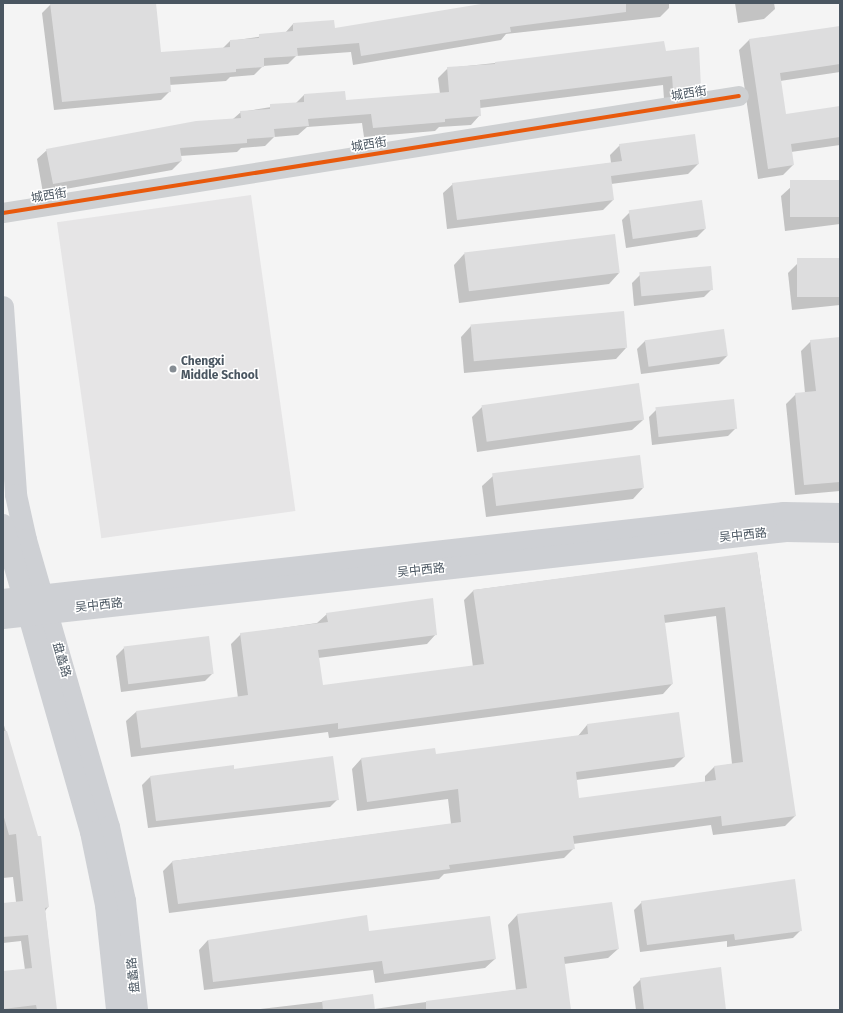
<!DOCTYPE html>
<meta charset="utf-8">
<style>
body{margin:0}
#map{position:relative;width:843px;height:1013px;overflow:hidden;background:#f4f4f4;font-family:"Fira Sans","Noto Sans SC",sans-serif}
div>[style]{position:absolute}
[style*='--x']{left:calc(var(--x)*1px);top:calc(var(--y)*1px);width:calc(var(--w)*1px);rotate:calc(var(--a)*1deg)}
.education>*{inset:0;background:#e6e5e6;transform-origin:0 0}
.shadow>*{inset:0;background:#0003}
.building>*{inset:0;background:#ddddde;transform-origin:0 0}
.tertiary>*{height:20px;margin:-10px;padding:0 10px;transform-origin:10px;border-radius:10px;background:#ced0d2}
.secondary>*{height:22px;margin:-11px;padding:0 11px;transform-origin:11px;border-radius:11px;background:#ced0d4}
.cycleway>*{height:4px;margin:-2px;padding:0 2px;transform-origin:2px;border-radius:2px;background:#e8590c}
.dots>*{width:11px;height:11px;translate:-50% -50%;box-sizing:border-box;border:2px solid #fff;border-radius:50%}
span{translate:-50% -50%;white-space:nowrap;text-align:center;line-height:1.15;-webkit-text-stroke:3px #fff;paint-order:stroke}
.street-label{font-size:12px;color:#4a5661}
.poi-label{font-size:12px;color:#4a5661;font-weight:700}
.left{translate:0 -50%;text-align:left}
.frame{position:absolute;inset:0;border:4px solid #4a5661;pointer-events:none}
</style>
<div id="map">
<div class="education">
<i style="left:251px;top:195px;width:319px;height:196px;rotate:82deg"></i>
</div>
<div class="shadow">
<i style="clip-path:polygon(65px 3px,155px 3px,160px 53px,222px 49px,230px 41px,285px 33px,293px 24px,334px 29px,493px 3px,669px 3px,669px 8px,660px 17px,506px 34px,501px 40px,353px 65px,351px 52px,296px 56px,288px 64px,263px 66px,254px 75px,230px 77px,226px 81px,169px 85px,170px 91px,161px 100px,54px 110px,42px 13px,51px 4px)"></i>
<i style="clip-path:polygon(735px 3px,774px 3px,775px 9px,764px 19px,738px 23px)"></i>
<i style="clip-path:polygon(840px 27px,840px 72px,780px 81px,785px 115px,840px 107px,840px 145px,791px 152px,793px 165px,783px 175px,758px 179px,739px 50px,749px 40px)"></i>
<i style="clip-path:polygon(665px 53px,700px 88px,691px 97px,664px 99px,663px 85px,480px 108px,480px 115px,471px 125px,439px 127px,435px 131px,364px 137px,362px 123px,307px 127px,298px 135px,274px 137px,265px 146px,241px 148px,237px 152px,180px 156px,181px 161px,172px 170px,43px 193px,37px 159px,47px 150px,233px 119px,241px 112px,296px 103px,304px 95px,344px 92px,345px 101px,440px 94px,438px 78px,448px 68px,495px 63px)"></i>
<i style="clip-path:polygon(620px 145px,698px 164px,688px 174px,611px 184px,613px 200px,603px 210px,447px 229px,443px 193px,453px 184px,611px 163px,610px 155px)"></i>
<i style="clip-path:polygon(840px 182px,840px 224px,785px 231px,781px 196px,791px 187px)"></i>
<i style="clip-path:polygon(630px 212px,705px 229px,697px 237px,626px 248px,622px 220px)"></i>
<i style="clip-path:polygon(464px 254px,619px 273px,609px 284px,459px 303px,454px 265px)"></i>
<i style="clip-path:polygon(840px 259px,840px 305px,792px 310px,788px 273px,797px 264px)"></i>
<i style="clip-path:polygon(640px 275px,712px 289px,704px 297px,634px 306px,632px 283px)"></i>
<i style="clip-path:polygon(471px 326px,626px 348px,616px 359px,464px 373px,461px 337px)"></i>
<i style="clip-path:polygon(723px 331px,727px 356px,719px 364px,641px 374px,637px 349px,645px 341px)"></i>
<i style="clip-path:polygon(840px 338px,840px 491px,795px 495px,786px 404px,796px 394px,805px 393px,801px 351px,811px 341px)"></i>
<i style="clip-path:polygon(483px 406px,643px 420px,632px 430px,477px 452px,472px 417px)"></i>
<i style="clip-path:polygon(657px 409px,736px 428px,728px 436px,652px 445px,649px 417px)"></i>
<i style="clip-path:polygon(493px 476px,643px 488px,633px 499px,486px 517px,482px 486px)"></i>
<i style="clip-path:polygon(757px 553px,795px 816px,785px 826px,713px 835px,711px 825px,573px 844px,574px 848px,564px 858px,444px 874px,439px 879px,169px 913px,163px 871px,173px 861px,451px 824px,448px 799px,357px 811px,352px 769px,361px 759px,435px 755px,578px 736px,587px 725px,684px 757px,674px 767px,576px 780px,578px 800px,705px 782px,705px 776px,714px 767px,732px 764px,716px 616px,664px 623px,672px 684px,663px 694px,329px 738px,328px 732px,131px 757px,126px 721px,136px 712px,238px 698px,231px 644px,241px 634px,317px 623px,327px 614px,436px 634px,427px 644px,318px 658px,322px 686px,473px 667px,464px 600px,474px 590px)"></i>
<i style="clip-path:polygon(124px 648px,213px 673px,205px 681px,121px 692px,116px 656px)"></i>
<i style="clip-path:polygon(3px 722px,37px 837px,48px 907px,45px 911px,56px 1010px,3px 1010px,3px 972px,25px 970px,21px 941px,3px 943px,3px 904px,16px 902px,13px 877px,3px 878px)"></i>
<i style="clip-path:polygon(234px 771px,338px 799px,330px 807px,148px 828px,142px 785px,150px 777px)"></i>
<i style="clip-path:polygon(642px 902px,801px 930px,793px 938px,727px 947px,727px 941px,640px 952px,634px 910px)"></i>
<i style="clip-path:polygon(517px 915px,618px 949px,608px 958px,564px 964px,570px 1010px,252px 1010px,372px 996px,374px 1009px,516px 990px,508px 925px)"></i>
<i style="clip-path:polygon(368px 933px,495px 959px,485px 968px,375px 983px,373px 970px,204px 990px,199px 950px,208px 940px)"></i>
<i style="clip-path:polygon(641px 979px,725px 1010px,636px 1010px,633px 987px)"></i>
</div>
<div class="building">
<i style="clip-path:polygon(50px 3px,156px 3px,161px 52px,230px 47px,230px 40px,259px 38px,259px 34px,293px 31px,293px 23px,334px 20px,335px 28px,487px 3px,626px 3px,626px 12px,510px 27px,511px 32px,361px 56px,359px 43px,297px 48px,298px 56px,264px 58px,264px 67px,236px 69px,236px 72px,170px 77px,171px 92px,62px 102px)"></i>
<i style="clip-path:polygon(840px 26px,840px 64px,780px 73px,786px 114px,840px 106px,840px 137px,791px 144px,794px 165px,768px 169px,749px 39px)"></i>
<i style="clip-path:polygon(664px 41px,666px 51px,699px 47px,701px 88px,673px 90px,672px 76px,480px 100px,481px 116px,445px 119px,445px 122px,373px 128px,371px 114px,308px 119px,309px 126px,274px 129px,275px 137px,247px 139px,247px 143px,180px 148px,182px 161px,53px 184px,46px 149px,196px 121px,241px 118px,240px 111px,270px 109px,270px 104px,304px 102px,304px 94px,345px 91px,346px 100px,449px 92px,447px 67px,495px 64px,495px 62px)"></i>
<i style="clip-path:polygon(695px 134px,699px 164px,611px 176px,614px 200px,457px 220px,452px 183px,622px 161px,619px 144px)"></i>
<i style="left:840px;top:180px;width:37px;height:50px;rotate:90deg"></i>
<i style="left:702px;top:200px;width:29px;height:74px;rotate:82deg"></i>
<i style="left:615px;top:234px;width:39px;height:152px;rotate:83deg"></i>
<i style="left:840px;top:258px;width:39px;height:43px;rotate:90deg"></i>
<i style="left:711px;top:266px;width:24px;height:72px;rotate:85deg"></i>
<i style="left:624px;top:311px;width:37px;height:154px;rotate:85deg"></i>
<i style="left:724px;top:329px;width:27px;height:80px;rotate:82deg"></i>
<i style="clip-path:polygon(840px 337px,840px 482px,804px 485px,795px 393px,816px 391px,810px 340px)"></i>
<i style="left:639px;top:383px;width:37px;height:159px;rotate:82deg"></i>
<i style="left:734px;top:399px;width:30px;height:79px;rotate:84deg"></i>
<i style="left:640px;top:455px;width:33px;height:149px;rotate:83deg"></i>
<i style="clip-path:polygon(757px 552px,796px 816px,722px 826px,721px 816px,573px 836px,575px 849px,449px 865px,450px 869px,178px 904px,172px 861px,461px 822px,458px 789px,367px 802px,361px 758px,435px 748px,436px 754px,588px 734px,587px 724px,679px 712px,685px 757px,576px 772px,579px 798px,716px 780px,714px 766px,743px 762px,725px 607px,664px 615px,673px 684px,338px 729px,338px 723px,141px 748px,136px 711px,248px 695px,240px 633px,328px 622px,326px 613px,433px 598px,437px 635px,318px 650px,323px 685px,484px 664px,473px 590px)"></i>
<i style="left:209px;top:636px;width:38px;height:86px;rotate:83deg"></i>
<i style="clip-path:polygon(3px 731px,7px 731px,38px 836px,41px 836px,49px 907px,45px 908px,57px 1010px,37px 1010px,36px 1005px,3px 1009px,3px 971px,32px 968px,28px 935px,3px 937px,3px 903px,23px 901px,16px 834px,9px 835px,3px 814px)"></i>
<i style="clip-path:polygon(333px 756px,339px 800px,156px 821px,150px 776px,234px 765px,234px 769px)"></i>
<i style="clip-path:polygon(795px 879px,802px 931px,735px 940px,734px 934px,647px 945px,641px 901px)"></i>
<i style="clip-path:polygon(612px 902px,619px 949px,564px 957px,571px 1010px,426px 1010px,426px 1001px,527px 988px,517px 914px)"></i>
<i style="clip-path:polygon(367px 915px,369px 931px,490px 916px,496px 959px,384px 974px,382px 961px,213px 982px,208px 940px)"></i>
<i style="clip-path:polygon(721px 967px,726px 1010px,644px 1010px,640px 978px)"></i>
<i style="clip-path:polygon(373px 994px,375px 1010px,323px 1010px,322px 1001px)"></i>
</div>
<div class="tertiary">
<i style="--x:3;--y:213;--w:745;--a:-9.03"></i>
</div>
<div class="secondary">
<i style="--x:3;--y:307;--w:188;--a:86"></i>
<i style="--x:16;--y:495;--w:46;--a:77.5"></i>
<i style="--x:26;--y:540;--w:299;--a:73.9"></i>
<i style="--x:109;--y:827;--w:76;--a:77.8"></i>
<i style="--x:125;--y:901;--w:110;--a:83.7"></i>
<i style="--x:3;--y:525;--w:319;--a:74"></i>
<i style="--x:91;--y:832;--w:75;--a:78.4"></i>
<i style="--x:106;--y:905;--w:106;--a:84"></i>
<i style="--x:3;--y:600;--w:786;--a:-6.36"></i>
<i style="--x:784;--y:513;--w:56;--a:1"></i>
<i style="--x:3;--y:618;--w:788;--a:-6.34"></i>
<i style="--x:786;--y:531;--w:54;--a:1.1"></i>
</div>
<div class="cycleway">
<i style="--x:3;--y:213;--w:745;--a:-9.03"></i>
</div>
<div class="dots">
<i style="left:173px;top:369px;background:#868d94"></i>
</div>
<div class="street-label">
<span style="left:689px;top:94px;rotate:-9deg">城西街</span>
<span style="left:369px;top:145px;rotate:-9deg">城西街</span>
<span style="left:49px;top:196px;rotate:-9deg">城西街</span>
<span style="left:743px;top:536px;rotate:-6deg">吴中西路</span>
<span style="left:421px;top:571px;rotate:-6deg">吴中西路</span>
<span style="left:99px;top:606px;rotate:-6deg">吴中西路</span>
<span style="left:61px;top:660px;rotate:74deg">盘蠡路</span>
<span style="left:134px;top:975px;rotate:-96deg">盘蠡路</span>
</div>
<div class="poi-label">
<span class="left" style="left:181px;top:369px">Chengxi<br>Middle School</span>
</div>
<div class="frame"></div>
</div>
